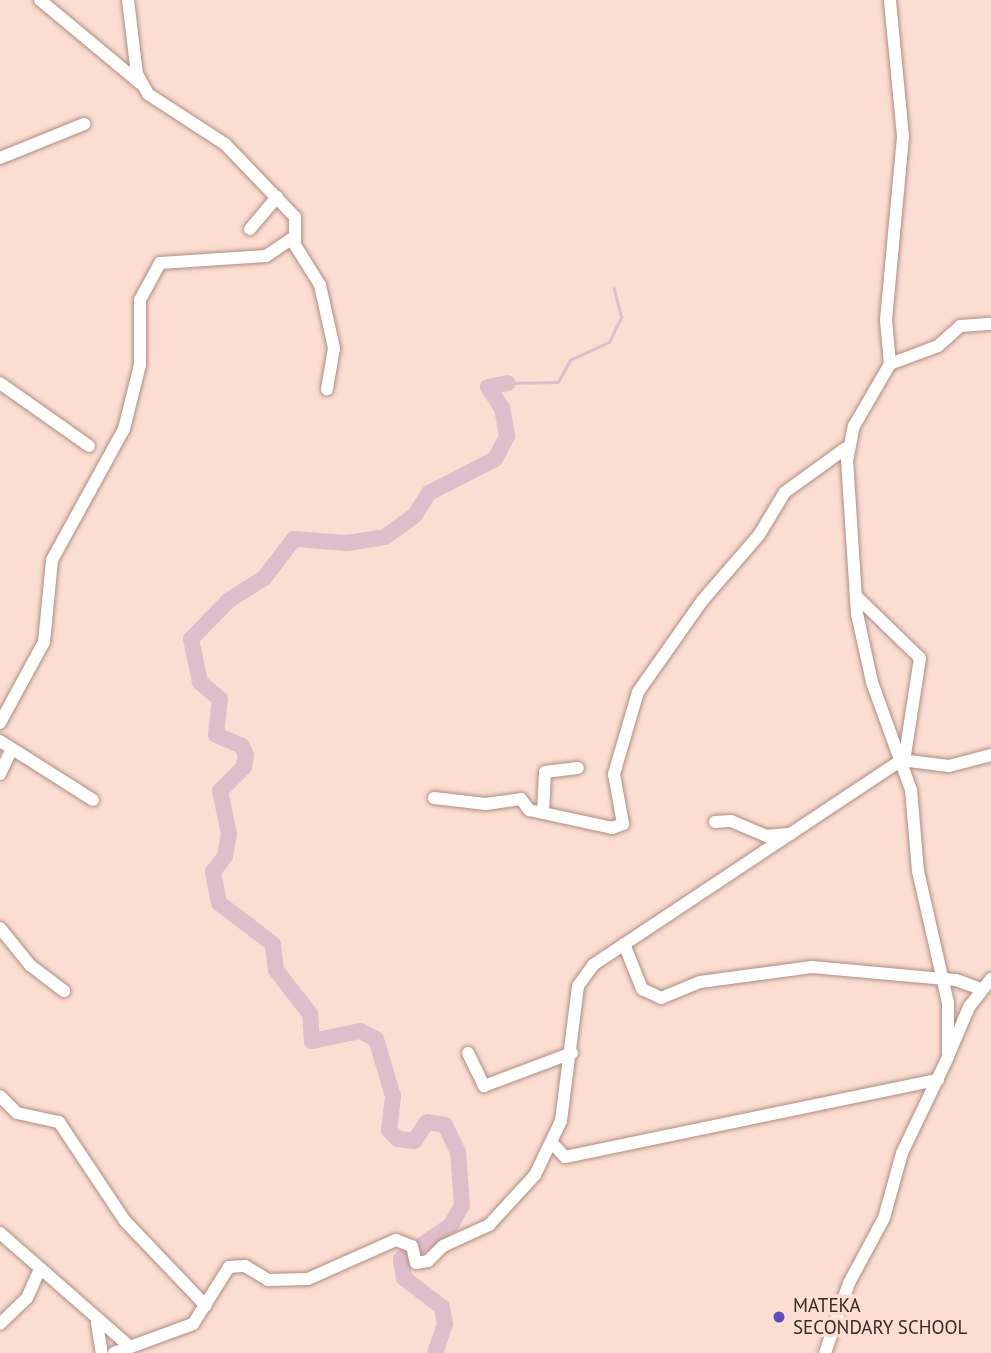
<!DOCTYPE html>
<style>
body{margin:0}
#map{position:relative;width:991px;height:1353px;overflow:hidden;background:#fbddd2;font-family:"PT Sans",sans-serif}
div>[style]{position:absolute}
[style*='--x']{left:calc(var(--x)*1px);top:calc(var(--y)*1px);width:calc(var(--w)*1px);rotate:calc(var(--a)*1deg)}
.stream>*{height:2.5px;margin:-1.25px;padding:0 1.25px;transform-origin:1.25px;border-radius:1.25px;background:#e0bdca}
.river>*{height:16px;margin:-8px;padding:0 8px;transform-origin:8px;border-radius:8px;background:#e0bdca}
.roads{filter:drop-shadow(0 0 2px #b08d81) drop-shadow(0 0 2px #b08d81)}
.minor>*{height:12px;margin:-6px;padding:0 6px;transform-origin:6px;border-radius:6px;background:#fff}
.dots>*{width:19px;height:19px;translate:-50% -50%;box-sizing:border-box;border:4px solid #fbddd2;border-radius:50%}
span{translate:-50% -50%;white-space:nowrap;text-align:center;line-height:1.15;-webkit-text-stroke:7px #fbddd2;paint-order:stroke}
.poi-label{font-size:19px;color:#382a25}
.left{translate:0 -50%;text-align:left}
</style>
<div id="map">
<div class="stream">
<i style="--x:508;--y:383;--w:50;--a:-1.1"></i>
<i style="--x:558;--y:382;--w:25;--a:-61"></i>
<i style="--x:570;--y:360;--w:43;--a:-24.8"></i>
<i style="--x:609;--y:342;--w:28;--a:-64"></i>
<i style="--x:621;--y:317;--w:29;--a:-104"></i>
</div>
<div class="river">
<i style="--x:435;--y:1353;--w:31;--a:-71"></i>
<i style="--x:445;--y:1324;--w:17;--a:-100"></i>
<i style="--x:442;--y:1307;--w:48;--a:-142.7"></i>
<i style="--x:404;--y:1278;--w:19;--a:-99"></i>
<i style="--x:401;--y:1259;--w:60;--a:-34.2"></i>
<i style="--x:451;--y:1225;--w:23;--a:-61"></i>
<i style="--x:462;--y:1205;--w:53;--a:-94.3"></i>
<i style="--x:458;--y:1152;--w:30;--a:-116"></i>
<i style="--x:445;--y:1125;--w:18;--a:-171"></i>
<i style="--x:427;--y:1122;--w:23;--a:124"></i>
<i style="--x:414;--y:1141;--w:16;--a:-173"></i>
<i style="--x:398;--y:1139;--w:13;--a:-135"></i>
<i style="--x:389;--y:1130;--w:34;--a:-83"></i>
<i style="--x:393;--y:1096;--w:59;--a:-106.6"></i>
<i style="--x:376;--y:1039;--w:18;--a:-153"></i>
<i style="--x:360;--y:1031;--w:49;--a:168.2"></i>
<i style="--x:312;--y:1041;--w:27;--a:-94"></i>
<i style="--x:310;--y:1014;--w:56;--a:-127.7"></i>
<i style="--x:276;--y:970;--w:26;--a:-97"></i>
<i style="--x:273;--y:944;--w:68;--a:-142.8"></i>
<i style="--x:219;--y:903;--w:32;--a:-101"></i>
<i style="--x:213;--y:872;--w:20;--a:-53"></i>
<i style="--x:225;--y:856;--w:22;--a:-80"></i>
<i style="--x:229;--y:834;--w:44;--a:-101.8"></i>
<i style="--x:220;--y:791;--w:34;--a:-45"></i>
<i style="--x:244;--y:767;--w:12;--a:-81"></i>
<i style="--x:246;--y:755;--w:10;--a:-114"></i>
<i style="--x:242;--y:746;--w:28;--a:-157"></i>
<i style="--x:216;--y:735;--w:36;--a:-84"></i>
<i style="--x:220;--y:699;--w:26;--a:-140"></i>
<i style="--x:200;--y:682;--w:44;--a:-101.8"></i>
<i style="--x:191;--y:639;--w:54;--a:-45.7"></i>
<i style="--x:229;--y:600;--w:41;--a:-32.2"></i>
<i style="--x:264;--y:578;--w:49;--a:-52.4"></i>
<i style="--x:294;--y:539;--w:53;--a:4.3"></i>
<i style="--x:347;--y:543;--w:38;--a:-9"></i>
<i style="--x:385;--y:537;--w:37;--a:-36"></i>
<i style="--x:415;--y:515;--w:26;--a:-58"></i>
<i style="--x:429;--y:493;--w:74;--a:-27.3"></i>
<i style="--x:495;--y:459;--w:26;--a:-62"></i>
<i style="--x:507;--y:436;--w:28;--a:-100"></i>
<i style="--x:502;--y:408;--w:25;--a:-124"></i>
<i style="--x:488;--y:387;--w:20;--a:-11"></i>
</div>
<div class="roads">
<div class="minor">
<i style="--x:40;--y:0;--w:130;--a:39.7"></i>
<i style="--x:128;--y:0;--w:75;--a:83.1"></i>
<i style="--x:137;--y:74;--w:23;--a:61"></i>
<i style="--x:148;--y:94;--w:92;--a:33"></i>
<i style="--x:225;--y:144;--w:101;--a:46.2"></i>
<i style="--x:295;--y:217;--w:28;--a:90"></i>
<i style="--x:295;--y:245;--w:47;--a:58"></i>
<i style="--x:320;--y:285;--w:65;--a:77.5"></i>
<i style="--x:334;--y:348;--w:42;--a:99.7"></i>
<i style="--x:0;--y:158;--w:91;--a:-22"></i>
<i style="--x:250;--y:229;--w:42;--a:-49.8"></i>
<i style="--x:890;--y:364;--w:51;--a:-20.6"></i>
<i style="--x:938;--y:346;--w:30;--a:-42"></i>
<i style="--x:960;--y:326;--w:31;--a:-4"></i>
<i style="--x:0;--y:383;--w:109;--a:35.3"></i>
<i style="--x:856;--y:596;--w:89;--a:44.1"></i>
<i style="--x:920;--y:658;--w:104;--a:98.8"></i>
<i style="--x:0;--y:723;--w:92;--a:-61.5"></i>
<i style="--x:44;--y:642;--w:82;--a:-84.4"></i>
<i style="--x:52;--y:560;--w:149;--a:-61.2"></i>
<i style="--x:124;--y:429;--w:66;--a:-76"></i>
<i style="--x:140;--y:365;--w:65;--a:-90"></i>
<i style="--x:140;--y:300;--w:42;--a:-61.6"></i>
<i style="--x:160;--y:263;--w:106;--a:-3.8"></i>
<i style="--x:266;--y:256;--w:34;--a:-34"></i>
<i style="--x:0;--y:741;--w:110;--a:32.4"></i>
<i style="--x:0;--y:774;--w:26;--a:-65"></i>
<i style="--x:434;--y:798;--w:52;--a:6.6"></i>
<i style="--x:486;--y:804;--w:35;--a:-8"></i>
<i style="--x:521;--y:799;--w:14;--a:54"></i>
<i style="--x:529;--y:810;--w:85;--a:12.2"></i>
<i style="--x:612;--y:828;--w:12;--a:-20"></i>
<i style="--x:623;--y:824;--w:51;--a:-100.2"></i>
<i style="--x:614;--y:774;--w:85;--a:-73.7"></i>
<i style="--x:638;--y:692;--w:111;--a:-54.9"></i>
<i style="--x:702;--y:601;--w:87;--a:-49.2"></i>
<i style="--x:759;--y:535;--w:50;--a:-58.8"></i>
<i style="--x:785;--y:492;--w:75;--a:-35.8"></i>
<i style="--x:543;--y:813;--w:41;--a:-87.2"></i>
<i style="--x:545;--y:772;--w:33;--a:-7"></i>
<i style="--x:715;--y:822;--w:16;--a:-4"></i>
<i style="--x:731;--y:821;--w:38;--a:23"></i>
<i style="--x:766;--y:836;--w:25;--a:-5"></i>
<i style="--x:0;--y:928;--w:48;--a:51"></i>
<i style="--x:30;--y:965;--w:43;--a:37.4"></i>
<i style="--x:624;--y:944;--w:48;--a:68.2"></i>
<i style="--x:642;--y:989;--w:21;--a:25"></i>
<i style="--x:661;--y:998;--w:42;--a:-22.3"></i>
<i style="--x:700;--y:982;--w:113;--a:-7.6"></i>
<i style="--x:812;--y:967;--w:145;--a:5.2"></i>
<i style="--x:956;--y:980;--w:27;--a:20"></i>
<i style="--x:468;--y:1053;--w:37;--a:64"></i>
<i style="--x:484;--y:1086;--w:94;--a:-20.6"></i>
<i style="--x:949;--y:1054;--w:51;--a:-66.9"></i>
<i style="--x:969;--y:1007;--w:36;--a:-52"></i>
<i style="--x:0;--y:1096;--w:24;--a:45"></i>
<i style="--x:17;--y:1113;--w:43;--a:12.1"></i>
<i style="--x:59;--y:1122;--w:119;--a:56.3"></i>
<i style="--x:125;--y:1221;--w:117;--a:46.4"></i>
<i style="--x:552;--y:1143;--w:19;--a:47"></i>
<i style="--x:565;--y:1157;--w:381;--a:-11.7"></i>
<i style="--x:0;--y:1233;--w:170;--a:41.2"></i>
<i style="--x:97;--y:1323;--w:30;--a:81"></i>
<i style="--x:0;--y:1324;--w:37;--a:-44"></i>
<i style="--x:27;--y:1298;--w:27;--a:-66"></i>
<i style="--x:114;--y:1353;--w:84;--a:-20.2"></i>
<i style="--x:193;--y:1324;--w:67;--a:-57.7"></i>
<i style="--x:229;--y:1267;--w:16;--a:-4"></i>
<i style="--x:245;--y:1266;--w:27;--a:31"></i>
<i style="--x:268;--y:1280;--w:40;--a:-1.4"></i>
<i style="--x:308;--y:1279;--w:96;--a:-23.9"></i>
<i style="--x:396;--y:1240;--w:17;--a:21"></i>
<i style="--x:412;--y:1246;--w:17;--a:77"></i>
<i style="--x:416;--y:1263;--w:12;--a:-9"></i>
<i style="--x:428;--y:1261;--w:21;--a:-45"></i>
<i style="--x:443;--y:1246;--w:51;--a:-24.5"></i>
<i style="--x:489;--y:1225;--w:68;--a:-47.4"></i>
<i style="--x:535;--y:1175;--w:60;--a:-64.3"></i>
<i style="--x:561;--y:1121;--w:136;--a:-82.8"></i>
<i style="--x:578;--y:986;--w:26;--a:-54"></i>
<i style="--x:593;--y:965;--w:370;--a:-33.6"></i>
<i style="--x:901;--y:760;--w:48;--a:7.1"></i>
<i style="--x:949;--y:766;--w:43;--a:-14.7"></i>
<i style="--x:825;--y:1353;--w:74;--a:-71.1"></i>
<i style="--x:849;--y:1283;--w:74;--a:-61.7"></i>
<i style="--x:884;--y:1218;--w:67;--a:-74.5"></i>
<i style="--x:902;--y:1153;--w:106;--a:-64.4"></i>
<i style="--x:948;--y:1057;--w:54;--a:-90"></i>
<i style="--x:948;--y:1003;--w:135;--a:-102.8"></i>
<i style="--x:918;--y:871;--w:81;--a:-94.9"></i>
<i style="--x:911;--y:790;--w:115;--a:-109.9"></i>
<i style="--x:872;--y:682;--w:70;--a:-102.4"></i>
<i style="--x:857;--y:614;--w:153;--a:-93.7"></i>
<i style="--x:847;--y:461;--w:36;--a:-79"></i>
<i style="--x:854;--y:426;--w:72;--a:-59.9"></i>
<i style="--x:890;--y:364;--w:44;--a:-95.2"></i>
<i style="--x:886;--y:320;--w:185;--a:-84.7"></i>
<i style="--x:903;--y:136;--w:137;--a:-95.5"></i>
</div>
</div>
<div class="dots">
<i style="left:779px;top:1317px;background:#5f4cc5"></i>
</div>
<div class="poi-label">
<span class="left" style="left:793px;top:1317px">MATEKA<br>SECONDARY SCHOOL</span>
</div>
</div>
